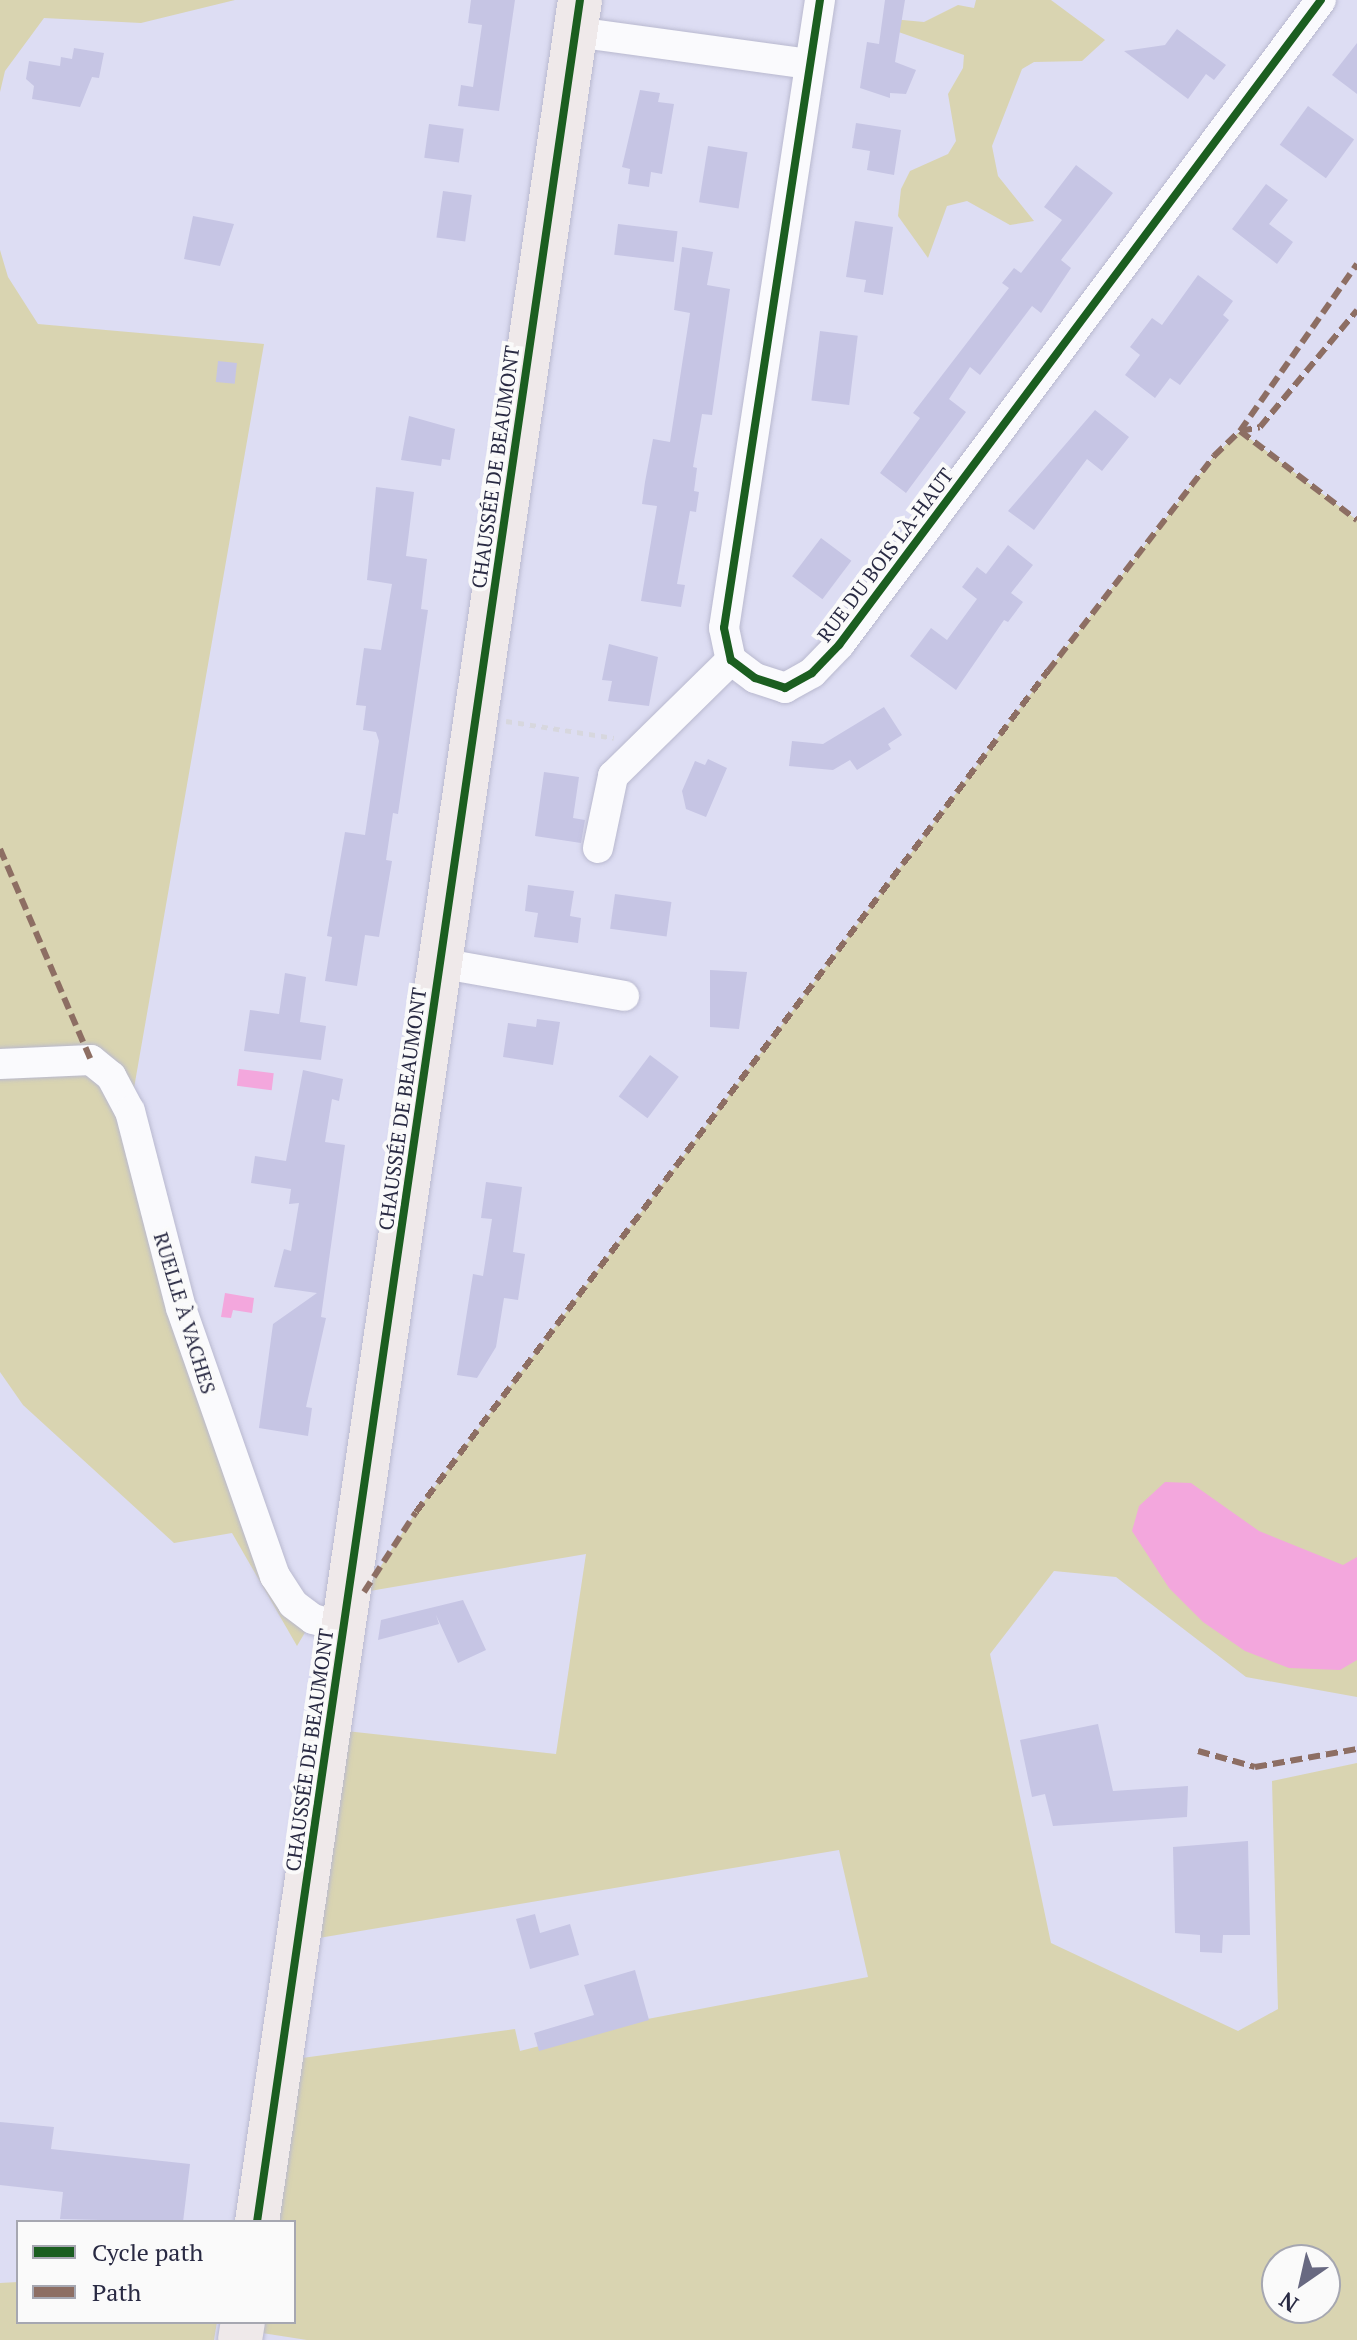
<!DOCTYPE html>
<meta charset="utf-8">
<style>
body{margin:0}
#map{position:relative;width:1357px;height:2340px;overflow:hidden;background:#ddddf3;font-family:"PT Serif",serif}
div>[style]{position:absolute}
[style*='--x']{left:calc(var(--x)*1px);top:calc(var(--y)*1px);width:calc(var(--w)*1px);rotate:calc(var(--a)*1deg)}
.green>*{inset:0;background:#d9d4b1}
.water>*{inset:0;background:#f3a7dd;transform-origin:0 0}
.building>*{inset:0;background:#c6c5e4;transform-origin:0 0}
.path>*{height:5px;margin-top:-2.5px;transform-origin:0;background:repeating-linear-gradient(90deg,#d7d7de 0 6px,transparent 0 12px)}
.roads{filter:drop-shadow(0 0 2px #b9b9cf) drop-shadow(0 0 2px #b9b9cf)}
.street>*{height:30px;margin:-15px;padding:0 15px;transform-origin:15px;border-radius:15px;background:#fafafd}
.primary>*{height:44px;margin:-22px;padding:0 22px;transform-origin:22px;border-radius:22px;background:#efe9ea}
.quiet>*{height:6px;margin-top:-3px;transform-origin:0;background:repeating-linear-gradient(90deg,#8d6e63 0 12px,transparent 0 18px)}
.cycleway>*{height:8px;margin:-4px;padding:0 4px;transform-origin:4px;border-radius:4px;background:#1b5e20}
span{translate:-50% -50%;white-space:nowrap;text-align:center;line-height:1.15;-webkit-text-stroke:8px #fafafa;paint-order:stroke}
.street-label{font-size:20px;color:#292a43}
.legend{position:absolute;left:16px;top:2220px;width:280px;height:104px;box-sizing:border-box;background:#fafafa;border:2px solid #a6a7b1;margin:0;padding:10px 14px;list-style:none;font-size:24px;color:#292a43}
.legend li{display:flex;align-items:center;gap:16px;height:40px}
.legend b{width:40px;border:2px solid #a6a7b1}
.north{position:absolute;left:1261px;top:2244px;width:80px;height:80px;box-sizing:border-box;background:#fafafa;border:2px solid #a6a7b1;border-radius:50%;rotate:214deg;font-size:22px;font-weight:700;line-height:32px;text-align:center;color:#292a43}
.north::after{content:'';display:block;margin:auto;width:28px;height:36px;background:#686981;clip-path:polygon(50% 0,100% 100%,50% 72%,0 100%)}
</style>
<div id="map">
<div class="green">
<i style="clip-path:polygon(0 0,235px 0,141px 23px,44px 18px,5px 71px,0 92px)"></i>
<i style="clip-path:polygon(976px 0,1051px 0,1105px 40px,1082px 61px,1034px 62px,1022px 69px,992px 146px,998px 176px,1034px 221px,1010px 225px,967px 201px,947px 206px,928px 258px,898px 216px,901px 189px,910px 171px,948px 154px,956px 141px,948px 94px,963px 68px,964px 55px,890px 29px,892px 19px,924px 22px,958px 5px,974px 8px)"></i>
<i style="clip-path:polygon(0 250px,8px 277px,38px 324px,264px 344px,130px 1111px,275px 1576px,313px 1619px,297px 1646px,232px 1533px,174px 1543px,23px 1405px,0 1372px)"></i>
<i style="clip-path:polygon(evenodd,1240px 431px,1357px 520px,1357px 1697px,1246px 1677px,1116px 1577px,1054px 1571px,990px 1654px,1051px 1943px,1238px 2031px,1278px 2009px,1272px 1781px,1357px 1763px,1357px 2340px,307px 2340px,242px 2330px,243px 2322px,294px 2322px,294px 2222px,257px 2222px,280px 2061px,515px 2029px,520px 2051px,637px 2021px,868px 1977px,839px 1850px,313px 1939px,328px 1729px,556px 1754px,586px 1554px,364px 1592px,416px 1512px,1048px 671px,1214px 456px,1240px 431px,1277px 2260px,1325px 2260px,1325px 2308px,1277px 2308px,1277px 2260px)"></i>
<i style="clip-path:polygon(18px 2282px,18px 2322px,217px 2322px,214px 2340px,0 2340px,0 2283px)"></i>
</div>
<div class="water">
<i style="left:239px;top:1069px;width:35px;height:17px;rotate:7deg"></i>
<i style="clip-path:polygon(225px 1293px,254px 1298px,252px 1313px,233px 1310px,231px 1318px,221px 1317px)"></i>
<i style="clip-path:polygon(1165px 1482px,1191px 1483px,1259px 1531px,1343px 1565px,1357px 1557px,1357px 1660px,1340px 1670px,1289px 1668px,1245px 1651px,1203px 1622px,1169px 1588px,1132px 1531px,1139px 1506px)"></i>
</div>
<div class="building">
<i style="clip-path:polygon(471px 0,515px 0,499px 111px,458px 106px,461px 85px,473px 87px,482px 25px,468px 23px)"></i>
<i style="clip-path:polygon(885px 0,905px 0,895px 62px,916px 70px,906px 94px,890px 93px,890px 98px,860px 88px,867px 42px,879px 44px)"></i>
<i style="clip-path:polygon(1177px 29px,1226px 65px,1214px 80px,1206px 74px,1188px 99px,1124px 51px,1165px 45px)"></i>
<i style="clip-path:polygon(1357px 43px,1357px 94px,1332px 75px)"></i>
<i style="clip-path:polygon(74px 48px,104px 53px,99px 78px,92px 77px,80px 107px,32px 99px,34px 86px,26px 79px,29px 61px,60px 66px,61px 57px,72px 59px)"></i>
<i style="clip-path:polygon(640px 90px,660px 93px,658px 102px,674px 104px,662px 174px,651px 172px,649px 187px,628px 184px,630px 169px,622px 167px)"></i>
<i style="left:1308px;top:106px;width:57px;height:48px;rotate:36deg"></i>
<i style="clip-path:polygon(856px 123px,901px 130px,894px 175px,867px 170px,870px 151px,852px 148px)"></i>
<i style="left:429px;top:124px;width:35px;height:34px;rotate:8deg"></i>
<i style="left:708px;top:146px;width:40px;height:57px;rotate:9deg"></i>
<i style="clip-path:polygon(1076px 165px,1113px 193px,1061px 260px,1071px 268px,1041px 313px,1032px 306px,980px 375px,970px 367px,949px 399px,966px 412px,906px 493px,880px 473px,920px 418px,913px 413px,1009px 288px,1002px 283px,1014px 268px,1021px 273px,1062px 220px,1044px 207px)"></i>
<i style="clip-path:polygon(1266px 184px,1288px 200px,1269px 224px,1293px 242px,1277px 264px,1232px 229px)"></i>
<i style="left:443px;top:191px;width:29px;height:47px;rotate:8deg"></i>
<i style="clip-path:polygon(193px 216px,234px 224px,220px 266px,184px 259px)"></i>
<i style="clip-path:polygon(855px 221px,893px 227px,883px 295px,864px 292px,866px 280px,846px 277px)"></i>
<i style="left:618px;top:224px;width:60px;height:31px;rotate:7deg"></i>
<i style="clip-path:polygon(682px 247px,713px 252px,707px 285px,730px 289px,712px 415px,702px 414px,693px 467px,697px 468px,694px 491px,699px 492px,696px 512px,690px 511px,677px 584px,685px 585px,681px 607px,641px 601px,657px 506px,642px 504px,645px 482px,653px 439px,670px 442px,690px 313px,674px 310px)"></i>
<i style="clip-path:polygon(1198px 275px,1233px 301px,1223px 315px,1229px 320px,1180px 385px,1170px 378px,1155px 398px,1125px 375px,1140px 355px,1130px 347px,1152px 318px,1162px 325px)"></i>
<i style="left:820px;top:331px;width:38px;height:70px;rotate:7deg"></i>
<i style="left:218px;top:361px;width:19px;height:21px;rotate:6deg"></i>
<i style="clip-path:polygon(1095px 410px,1129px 437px,1102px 471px,1087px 459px,1034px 530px,1008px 511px)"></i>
<i style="clip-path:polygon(409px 416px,455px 429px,450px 460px,442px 459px,441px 466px,401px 460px)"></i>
<i style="clip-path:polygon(376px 487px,414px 492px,406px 556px,427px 559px,421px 609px,428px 610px,398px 814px,393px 813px,386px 860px,392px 861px,379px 937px,365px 935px,357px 986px,325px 981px,332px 937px,327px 936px,345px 832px,365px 835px,379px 741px,376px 732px,363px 730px,366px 706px,356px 705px,364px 648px,381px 650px,392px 584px,367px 580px)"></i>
<i style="left:821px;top:538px;width:38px;height:48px;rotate:37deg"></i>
<i style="clip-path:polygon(1008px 545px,1033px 565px,1011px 593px,1023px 602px,1008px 622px,1004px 620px,956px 690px,910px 656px,931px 628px,947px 640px,977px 599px,962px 587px,977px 567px,986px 574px)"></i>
<i style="clip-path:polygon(609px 644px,658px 657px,649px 706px,608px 701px,612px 681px,602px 680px)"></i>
<i style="clip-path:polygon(884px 707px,902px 735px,888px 744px,891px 749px,857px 770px,850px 760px,833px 770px,789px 766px,792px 741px,823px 744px)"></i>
<i style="clip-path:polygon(708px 759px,727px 768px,706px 817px,686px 809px,682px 791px,695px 761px,705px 765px)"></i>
<i style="clip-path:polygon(544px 772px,579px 777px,573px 818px,585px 820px,581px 843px,535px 836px)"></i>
<i style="clip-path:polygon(528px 885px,574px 891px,570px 916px,581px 918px,578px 943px,534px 937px,538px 913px,525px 911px)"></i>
<i style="left:615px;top:894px;width:57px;height:35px;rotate:8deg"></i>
<i style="clip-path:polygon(710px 970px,747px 972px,739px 1029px,710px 1027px)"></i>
<i style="clip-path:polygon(285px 973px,306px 977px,300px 1022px,326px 1026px,321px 1060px,244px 1051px,250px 1010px,279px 1014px)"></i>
<i style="clip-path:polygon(537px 1019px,560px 1022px,553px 1065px,503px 1057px,508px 1023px,536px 1027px)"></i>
<i style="left:650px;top:1055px;width:36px;height:52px;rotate:37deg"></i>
<i style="clip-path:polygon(303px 1070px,343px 1079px,339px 1101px,332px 1099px,325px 1142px,345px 1145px,321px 1317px,326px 1318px,306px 1407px,312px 1408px,308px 1436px,259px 1428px,273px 1324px,317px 1293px,274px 1287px,284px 1249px,291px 1251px,299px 1203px,289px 1204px,291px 1189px,251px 1183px,255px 1156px,286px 1161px)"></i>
<i style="clip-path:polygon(486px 1182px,522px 1187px,513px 1252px,525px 1254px,518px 1300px,504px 1298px,496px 1347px,477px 1378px,457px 1375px,473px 1274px,483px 1276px,492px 1219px,481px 1218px)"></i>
<i style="clip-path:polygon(463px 1600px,486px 1650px,458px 1663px,436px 1615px,439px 1624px,378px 1640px,381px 1620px)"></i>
<i style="clip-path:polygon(1098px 1724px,1113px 1791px,1188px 1786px,1187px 1817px,1053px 1826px,1045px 1794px,1032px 1797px,1020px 1740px)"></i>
<i style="clip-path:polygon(1248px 1841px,1250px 1935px,1223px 1935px,1222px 1953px,1200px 1952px,1200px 1935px,1175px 1933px,1173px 1847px)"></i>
<i style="clip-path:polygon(535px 1914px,540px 1933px,570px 1924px,579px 1955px,530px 1969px,516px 1919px)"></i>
<i style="clip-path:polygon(635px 1970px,649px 2020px,539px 2051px,534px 2033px,594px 2015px,584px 1985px)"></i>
<i style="clip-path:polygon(0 2122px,54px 2127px,51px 2149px,190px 2164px,183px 2222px,60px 2219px,63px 2192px,0 2185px)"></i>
</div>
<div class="path">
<i style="--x:506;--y:721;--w:109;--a:8.9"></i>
</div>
<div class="roads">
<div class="street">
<i style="--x:820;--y:0;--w:635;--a:98.69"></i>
<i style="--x:724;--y:628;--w:33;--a:78"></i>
<i style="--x:731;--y:660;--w:30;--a:37"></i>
<i style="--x:755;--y:678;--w:32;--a:18"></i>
<i style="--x:785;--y:688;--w:31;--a:-29"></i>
<i style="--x:812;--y:673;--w:39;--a:-46"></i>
<i style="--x:839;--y:645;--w:805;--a:-53.23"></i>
<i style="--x:575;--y:32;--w:235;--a:7.8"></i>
<i style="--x:598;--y:848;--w:74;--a:-78.2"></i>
<i style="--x:613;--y:776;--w:165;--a:-44.5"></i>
<i style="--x:439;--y:963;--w:188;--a:10.1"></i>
<i style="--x:0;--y:1064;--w:91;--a:-2.5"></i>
<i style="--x:91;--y:1060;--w:26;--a:39"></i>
<i style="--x:111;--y:1076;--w:40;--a:62"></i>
<i style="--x:130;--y:1111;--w:203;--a:75.5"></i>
<i style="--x:181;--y:1308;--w:284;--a:70.7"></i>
<i style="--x:275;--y:1576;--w:33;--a:57"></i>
<i style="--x:293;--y:1604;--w:25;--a:37"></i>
<i style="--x:313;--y:1619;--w:31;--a:15"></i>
</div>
<div class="primary">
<i style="--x:257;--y:2222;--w:2245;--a:-81.73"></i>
<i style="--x:240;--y:2340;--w:18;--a:-81"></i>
</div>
</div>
<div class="quiet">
<i style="--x:1240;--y:431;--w:20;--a:-11"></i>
<i style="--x:1260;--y:427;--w:152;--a:-50.3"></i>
<i style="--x:1240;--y:431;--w:147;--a:37.3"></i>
<i style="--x:0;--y:849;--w:230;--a:66.7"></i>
<i style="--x:364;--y:1592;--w:95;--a:-57"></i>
<i style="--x:416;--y:1512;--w:1052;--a:-53.08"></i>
<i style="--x:1048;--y:671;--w:272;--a:-52.3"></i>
<i style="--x:1214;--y:456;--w:36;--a:-44"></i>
<i style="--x:1240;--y:431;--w:204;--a:-55"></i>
<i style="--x:1198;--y:1751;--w:59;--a:15.7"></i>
<i style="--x:1255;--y:1767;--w:104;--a:-10"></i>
</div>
<div class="cycleway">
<i style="--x:820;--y:0;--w:635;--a:98.69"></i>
<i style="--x:724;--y:628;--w:33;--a:78"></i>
<i style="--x:731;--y:660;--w:30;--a:37"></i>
<i style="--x:755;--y:678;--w:32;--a:18"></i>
<i style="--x:785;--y:688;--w:31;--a:-29"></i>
<i style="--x:812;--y:673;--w:39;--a:-46"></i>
<i style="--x:839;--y:645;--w:805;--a:-53.23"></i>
<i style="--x:257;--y:2222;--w:2245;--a:-81.73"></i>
</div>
<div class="street-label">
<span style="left:495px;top:467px;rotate:-82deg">CHAUSSÉE DE BEAUMONT</span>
<span style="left:885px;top:555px;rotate:-53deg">RUE DU BOIS LÀ-HAUT</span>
<span style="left:402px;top:1109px;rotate:-82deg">CHAUSSÉE DE BEAUMONT</span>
<span style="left:185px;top:1313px;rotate:73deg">RUELLE À VACHES</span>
<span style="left:309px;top:1750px;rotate:-82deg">CHAUSSÉE DE BEAUMONT</span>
</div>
<ul class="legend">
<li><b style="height:10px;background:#1b5e20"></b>Cycle path</li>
<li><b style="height:10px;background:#8d6e63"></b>Path</li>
</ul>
<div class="north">N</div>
</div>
